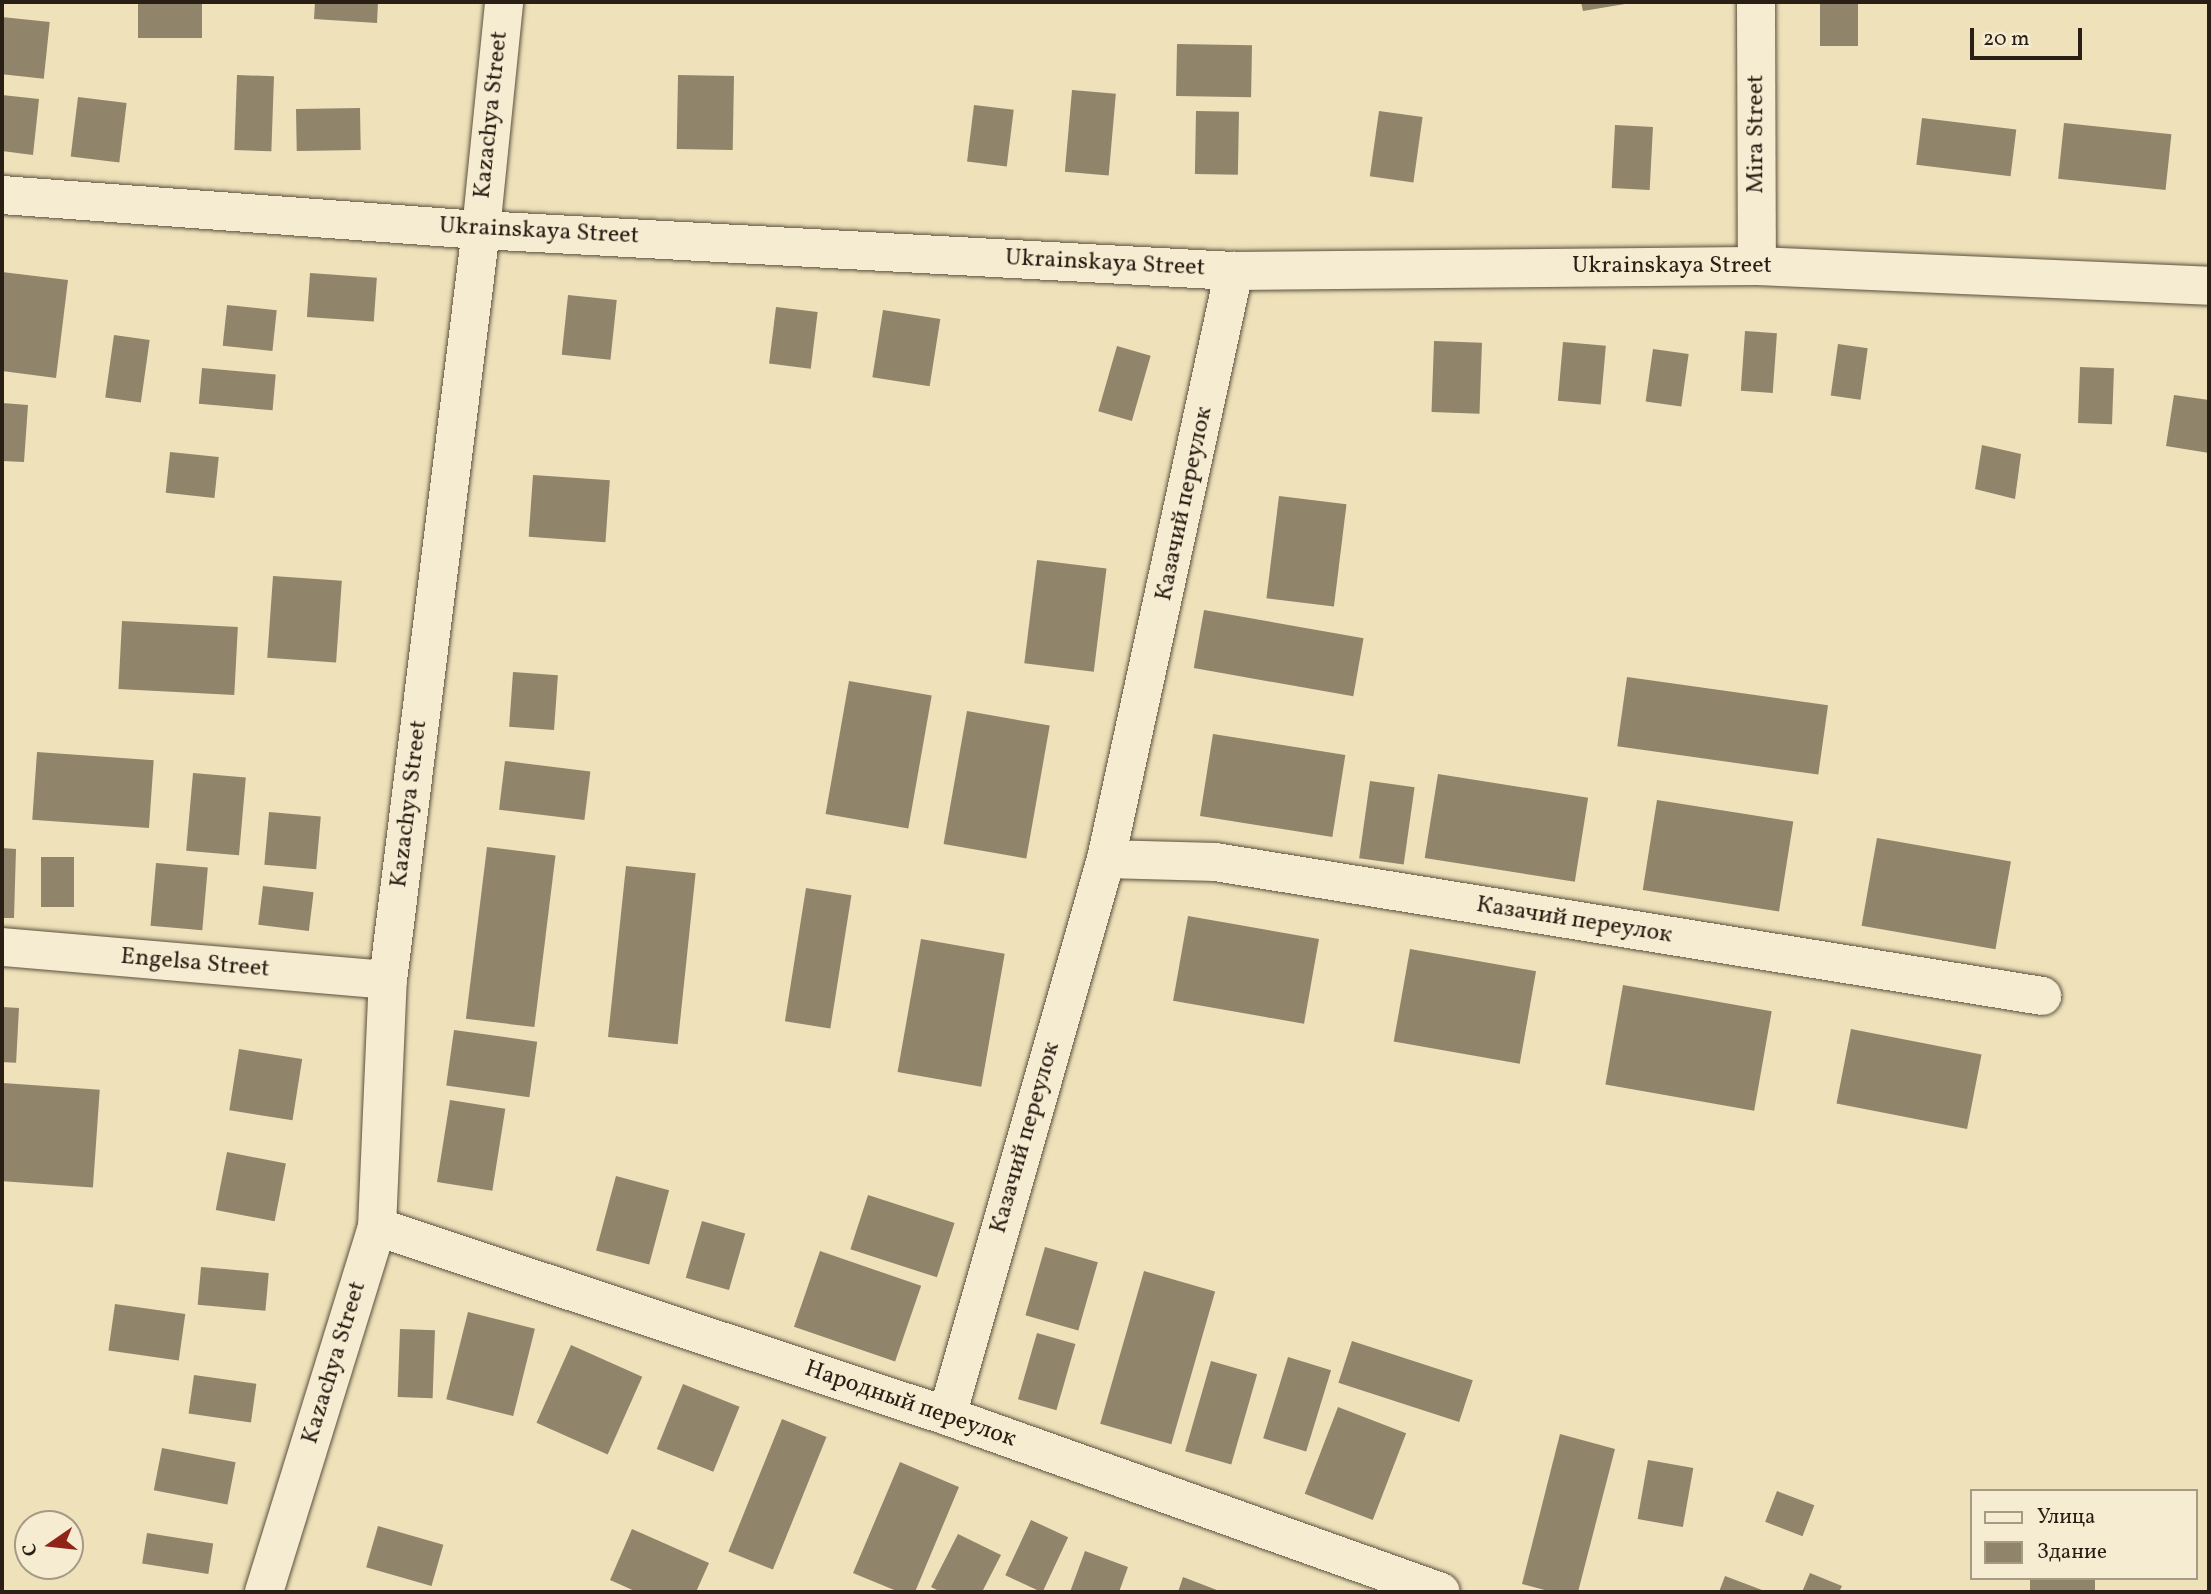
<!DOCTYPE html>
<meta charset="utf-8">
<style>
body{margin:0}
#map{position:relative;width:2211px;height:1594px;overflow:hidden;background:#efe2ba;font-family:Vollkorn,serif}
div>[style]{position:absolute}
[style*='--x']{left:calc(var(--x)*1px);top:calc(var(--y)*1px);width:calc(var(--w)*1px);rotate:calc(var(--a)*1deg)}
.building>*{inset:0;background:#90846b;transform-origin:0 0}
.roads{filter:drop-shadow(0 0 2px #5b503e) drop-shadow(0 0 2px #5b503e)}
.minor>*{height:38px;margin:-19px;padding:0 19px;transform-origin:19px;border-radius:19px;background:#f5ecd2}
span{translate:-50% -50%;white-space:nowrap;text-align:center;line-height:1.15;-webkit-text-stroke:7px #f5ecd2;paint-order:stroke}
.street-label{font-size:24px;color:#2a1f15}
.frame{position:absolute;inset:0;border:4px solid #2a1f15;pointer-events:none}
.legend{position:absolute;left:1970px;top:1489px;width:228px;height:91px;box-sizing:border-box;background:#f5ecd2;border:2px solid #a49a86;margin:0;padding:9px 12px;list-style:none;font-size:21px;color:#2a1f15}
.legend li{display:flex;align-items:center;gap:14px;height:35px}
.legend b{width:35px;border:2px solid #a49a86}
.north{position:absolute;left:14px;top:1510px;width:70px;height:70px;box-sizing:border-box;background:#f5ecd2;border:2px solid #a49a86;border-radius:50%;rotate:256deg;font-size:19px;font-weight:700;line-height:28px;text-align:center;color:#2a1f15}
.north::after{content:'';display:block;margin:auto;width:24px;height:32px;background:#8f2418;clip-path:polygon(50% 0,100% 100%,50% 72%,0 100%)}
.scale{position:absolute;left:1970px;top:28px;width:112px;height:32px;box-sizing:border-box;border:4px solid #2a1f15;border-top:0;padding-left:9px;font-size:21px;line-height:24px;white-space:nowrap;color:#2a1f15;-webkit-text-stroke:5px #f5ecd2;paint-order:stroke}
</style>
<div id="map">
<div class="building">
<i style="left:138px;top:2px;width:64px;height:36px"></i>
<i style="clip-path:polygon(315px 2px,378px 2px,377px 23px,314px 19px)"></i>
<i style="clip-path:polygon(1581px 2px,1631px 2px,1631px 3px,1583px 11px)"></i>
<i style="left:1820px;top:2px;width:38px;height:44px"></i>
<i style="left:2px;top:17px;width:48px;height:57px;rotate:6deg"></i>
<i style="left:1177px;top:44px;width:75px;height:52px;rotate:1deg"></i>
<i style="left:237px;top:75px;width:37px;height:75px;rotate:2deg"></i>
<i style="left:678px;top:75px;width:56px;height:74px;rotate:1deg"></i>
<i style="left:1072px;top:90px;width:44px;height:82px;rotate:5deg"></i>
<i style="clip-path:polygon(2px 95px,39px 99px,33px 155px,2px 151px)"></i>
<i style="left:78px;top:97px;width:49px;height:60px;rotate:7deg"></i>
<i style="left:974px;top:105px;width:40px;height:57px;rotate:7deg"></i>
<i style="left:360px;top:108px;width:42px;height:64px;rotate:89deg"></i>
<i style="left:1196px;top:111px;width:43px;height:63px;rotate:1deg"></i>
<i style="left:1379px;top:111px;width:44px;height:66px;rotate:8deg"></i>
<i style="left:1922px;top:118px;width:95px;height:47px;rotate:7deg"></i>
<i style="left:2064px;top:123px;width:108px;height:56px;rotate:6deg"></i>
<i style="left:1615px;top:125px;width:38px;height:63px;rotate:3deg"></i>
<i style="clip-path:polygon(2px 272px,68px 280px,56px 378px,2px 371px)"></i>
<i style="left:310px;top:273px;width:67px;height:44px;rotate:4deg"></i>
<i style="left:568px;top:295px;width:49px;height:60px;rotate:6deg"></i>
<i style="left:227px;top:305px;width:50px;height:41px;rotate:6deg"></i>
<i style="left:776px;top:307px;width:42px;height:57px;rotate:7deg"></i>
<i style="left:883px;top:310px;width:58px;height:68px;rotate:9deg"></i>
<i style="left:1745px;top:331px;width:32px;height:60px;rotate:4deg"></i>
<i style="left:114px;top:335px;width:36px;height:63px;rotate:8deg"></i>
<i style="left:1434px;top:341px;width:48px;height:71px;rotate:2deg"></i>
<i style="left:1563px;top:342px;width:43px;height:59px;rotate:5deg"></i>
<i style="left:1838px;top:344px;width:30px;height:52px;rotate:8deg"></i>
<i style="left:1117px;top:346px;width:35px;height:68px;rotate:16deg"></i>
<i style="left:1653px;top:349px;width:36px;height:53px;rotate:8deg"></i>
<i style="left:2080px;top:367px;width:34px;height:56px;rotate:2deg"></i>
<i style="left:202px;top:368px;width:74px;height:36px;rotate:5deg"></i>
<i style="clip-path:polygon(2174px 395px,2209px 400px,2209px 453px,2166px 446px)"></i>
<i style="clip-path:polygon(2px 403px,28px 405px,24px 462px,2px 461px)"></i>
<i style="clip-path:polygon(1982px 445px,2021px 454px,2015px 499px,1975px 489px)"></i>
<i style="left:170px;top:452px;width:49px;height:41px;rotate:6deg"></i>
<i style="left:533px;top:475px;width:77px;height:62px;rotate:4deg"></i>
<i style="left:1279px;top:496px;width:68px;height:103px;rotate:7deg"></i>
<i style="left:1037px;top:560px;width:70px;height:104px;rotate:7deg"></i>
<i style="left:273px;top:576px;width:69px;height:82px;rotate:4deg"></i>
<i style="left:1204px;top:610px;width:162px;height:59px;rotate:10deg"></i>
<i style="left:122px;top:621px;width:116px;height:68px;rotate:3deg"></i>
<i style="left:513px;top:672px;width:45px;height:55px;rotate:4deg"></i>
<i style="left:1627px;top:677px;width:203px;height:70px;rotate:8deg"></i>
<i style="left:849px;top:681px;width:84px;height:135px;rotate:10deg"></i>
<i style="left:967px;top:711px;width:84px;height:135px;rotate:10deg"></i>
<i style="left:1213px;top:734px;width:134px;height:83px;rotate:9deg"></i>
<i style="left:37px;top:752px;width:117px;height:68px;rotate:4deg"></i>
<i style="left:505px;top:761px;width:86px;height:49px;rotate:7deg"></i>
<i style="left:193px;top:773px;width:53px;height:78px;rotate:5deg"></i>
<i style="left:1438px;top:774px;width:152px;height:85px;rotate:9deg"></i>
<i style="left:1370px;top:781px;width:45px;height:78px;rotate:8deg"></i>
<i style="left:1657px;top:800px;width:138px;height:91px;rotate:9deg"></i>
<i style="left:269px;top:812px;width:52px;height:53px;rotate:5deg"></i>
<i style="left:1877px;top:838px;width:136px;height:89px;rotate:10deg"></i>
<i style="left:487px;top:847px;width:69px;height:173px;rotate:7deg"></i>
<i style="clip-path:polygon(2px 848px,16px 849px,14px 918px,2px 918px)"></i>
<i style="left:41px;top:857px;width:33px;height:50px"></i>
<i style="left:156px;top:863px;width:52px;height:63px;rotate:5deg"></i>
<i style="left:626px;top:866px;width:70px;height:172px;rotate:6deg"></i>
<i style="left:263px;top:886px;width:51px;height:39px;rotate:7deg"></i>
<i style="left:806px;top:888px;width:46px;height:135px;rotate:9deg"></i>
<i style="left:1188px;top:916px;width:133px;height:86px;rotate:10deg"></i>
<i style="left:921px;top:939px;width:85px;height:135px;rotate:10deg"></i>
<i style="left:1410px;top:949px;width:128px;height:94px;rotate:10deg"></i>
<i style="left:1623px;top:985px;width:151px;height:101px;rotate:10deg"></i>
<i style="left:2px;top:1007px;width:17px;height:55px;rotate:3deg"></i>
<i style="left:1851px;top:1029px;width:133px;height:76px;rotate:11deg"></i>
<i style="left:454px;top:1030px;width:84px;height:56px;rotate:8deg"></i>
<i style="left:239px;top:1049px;width:64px;height:62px;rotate:9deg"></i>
<i style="left:3px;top:1083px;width:97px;height:98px;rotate:4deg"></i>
<i style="left:450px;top:1100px;width:56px;height:83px;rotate:9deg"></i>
<i style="left:227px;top:1152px;width:60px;height:59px;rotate:11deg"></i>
<i style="left:616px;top:1176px;width:55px;height:77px;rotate:15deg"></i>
<i style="left:868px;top:1195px;width:91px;height:57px;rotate:18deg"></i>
<i style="left:702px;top:1221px;width:45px;height:59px;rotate:16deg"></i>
<i style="left:1045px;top:1247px;width:55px;height:71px;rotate:16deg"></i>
<i style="left:820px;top:1251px;width:107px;height:80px;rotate:19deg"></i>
<i style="left:201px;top:1267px;width:68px;height:38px;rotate:5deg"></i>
<i style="left:1144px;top:1271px;width:74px;height:159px;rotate:16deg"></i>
<i style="left:115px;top:1304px;width:71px;height:47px;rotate:8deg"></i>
<i style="left:468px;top:1312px;width:69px;height:90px;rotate:14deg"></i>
<i style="left:400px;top:1329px;width:35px;height:68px;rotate:2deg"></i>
<i style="left:1037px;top:1333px;width:40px;height:69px;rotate:16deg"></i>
<i style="left:1352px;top:1341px;width:127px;height:44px;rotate:18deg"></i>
<i style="left:571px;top:1345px;width:78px;height:85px;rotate:24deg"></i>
<i style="left:1288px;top:1357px;width:45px;height:85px;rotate:17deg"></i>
<i style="left:1211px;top:1361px;width:48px;height:94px;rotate:16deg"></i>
<i style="left:194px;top:1375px;width:63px;height:39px;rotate:8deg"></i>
<i style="left:683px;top:1384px;width:61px;height:70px;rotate:22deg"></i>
<i style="left:1338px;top:1407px;width:73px;height:93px;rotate:21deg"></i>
<i style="left:782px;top:1419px;width:48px;height:143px;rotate:22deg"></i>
<i style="clip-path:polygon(1560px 1434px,1615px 1449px,1578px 1592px,1552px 1592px,1522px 1584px)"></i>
<i style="left:162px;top:1448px;width:75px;height:43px;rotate:11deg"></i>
<i style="left:1648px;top:1460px;width:46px;height:60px;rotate:10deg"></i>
<i style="clip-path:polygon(900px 1462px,959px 1487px,915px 1592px,899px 1592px,853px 1573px)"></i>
<i style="left:1777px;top:1491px;width:40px;height:33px;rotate:21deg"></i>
<i style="left:1031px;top:1520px;width:41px;height:61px;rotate:25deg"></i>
<i style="left:378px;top:1526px;width:68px;height:43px;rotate:16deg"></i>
<i style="clip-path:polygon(632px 1529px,709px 1563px,696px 1592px,637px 1592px,610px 1580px)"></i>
<i style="left:147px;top:1533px;width:67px;height:31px;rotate:9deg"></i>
<i style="clip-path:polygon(958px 1534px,1001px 1555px,982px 1592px,941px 1592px,931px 1587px)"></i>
<i style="clip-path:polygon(1085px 1551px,1128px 1567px,1119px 1592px,1070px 1592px)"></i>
<i style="clip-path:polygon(1810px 1573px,1842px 1586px,1839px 1592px,1802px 1592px)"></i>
<i style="clip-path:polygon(1725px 1576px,1762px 1590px,1761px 1592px,1719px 1592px)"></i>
<i style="clip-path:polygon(1183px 1577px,1222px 1592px,1178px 1592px)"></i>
<i style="left:2030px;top:1578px;width:65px;height:15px"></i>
</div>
<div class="roads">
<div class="minor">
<i style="--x:1756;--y:2;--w:264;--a:89.8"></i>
<i style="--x:2;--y:195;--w:480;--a:4.2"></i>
<i style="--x:481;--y:230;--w:754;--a:3.12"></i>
<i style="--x:1234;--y:271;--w:523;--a:-0.55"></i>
<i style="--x:1757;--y:266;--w:452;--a:2.5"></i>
<i style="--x:1106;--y:859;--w:109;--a:1.6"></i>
<i style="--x:1215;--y:862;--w:838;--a:9.2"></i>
<i style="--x:2;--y:947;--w:387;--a:4.9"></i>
<i style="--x:377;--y:1227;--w:601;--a:18.34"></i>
<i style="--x:947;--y:1416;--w:524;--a:19.61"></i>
<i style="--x:947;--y:1416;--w:579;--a:-74.07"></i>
<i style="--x:1106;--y:859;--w:602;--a:-77.72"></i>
<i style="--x:264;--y:1592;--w:382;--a:-72.8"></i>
<i style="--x:377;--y:1227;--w:247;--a:-87.5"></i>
<i style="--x:388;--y:980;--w:756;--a:-82.93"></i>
<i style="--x:481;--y:230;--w:229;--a:-84.2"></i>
</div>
</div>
<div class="street-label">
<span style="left:492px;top:115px;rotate:-84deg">Kazachya Street</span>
<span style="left:1757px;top:134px;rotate:-90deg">Mira Street</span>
<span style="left:539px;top:232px;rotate:3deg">Ukrainskaya Street</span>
<span style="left:1105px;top:264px;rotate:3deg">Ukrainskaya Street</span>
<span style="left:1672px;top:267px">Ukrainskaya Street</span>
<span style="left:1185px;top:504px;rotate:-78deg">Казачий переулок</span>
<span style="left:410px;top:804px;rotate:-83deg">Kazachya Street</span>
<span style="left:1574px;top:921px;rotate:9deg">Казачий переулок</span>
<span style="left:195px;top:964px;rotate:5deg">Engelsa Street</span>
<span style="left:1026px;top:1138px;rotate:-74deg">Казачий переулок</span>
<span style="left:335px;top:1363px;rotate:-73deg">Kazachya Street</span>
<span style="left:910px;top:1405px;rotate:19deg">Народный переулок</span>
</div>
<div class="frame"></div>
<ul class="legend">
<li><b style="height:9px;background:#f5ecd2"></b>Улица</li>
<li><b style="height:19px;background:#90846b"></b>Здание</li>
</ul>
<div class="north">С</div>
<div class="scale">20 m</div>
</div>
